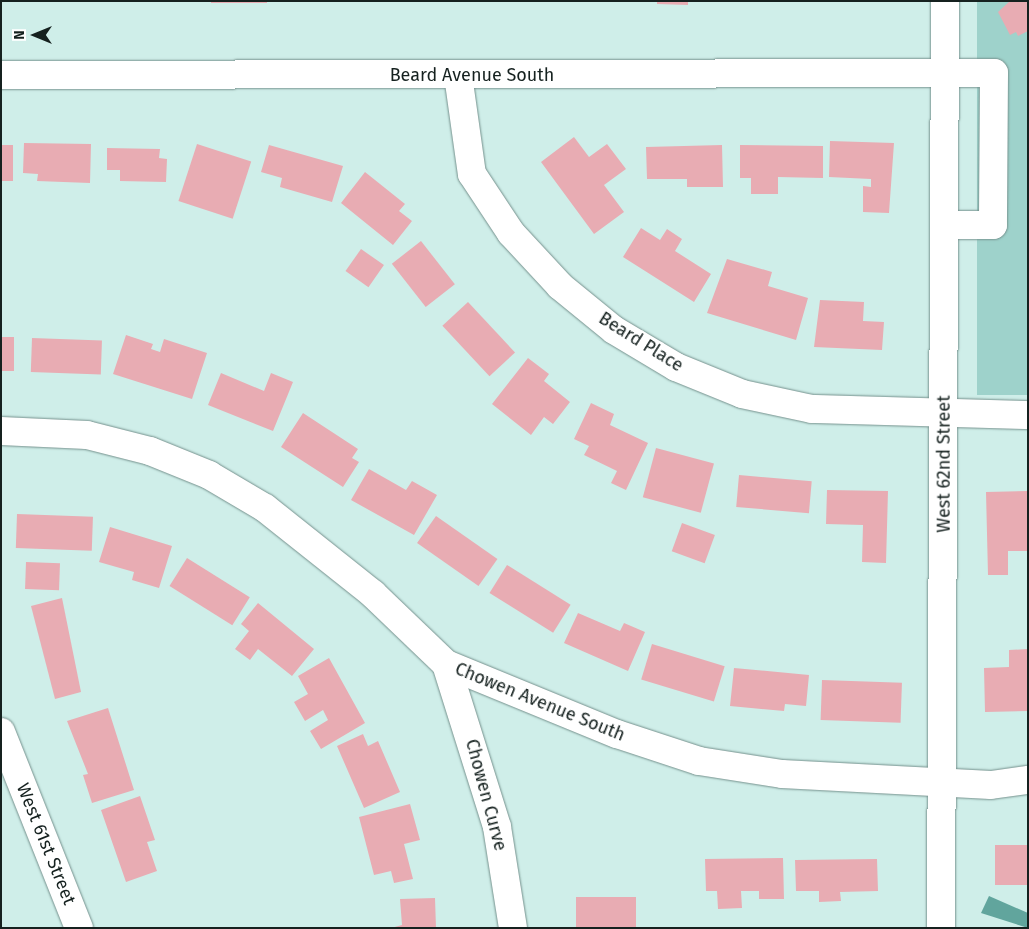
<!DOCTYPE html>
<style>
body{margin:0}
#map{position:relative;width:1029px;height:929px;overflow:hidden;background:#cfeee9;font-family:"Fira Sans",sans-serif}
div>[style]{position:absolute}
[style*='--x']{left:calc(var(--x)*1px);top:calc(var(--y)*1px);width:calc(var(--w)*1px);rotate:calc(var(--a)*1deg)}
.green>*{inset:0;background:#9ed2cb;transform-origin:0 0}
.water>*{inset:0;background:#61a59d}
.building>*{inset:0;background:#e8acb3;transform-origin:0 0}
.roads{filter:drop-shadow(0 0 1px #75918d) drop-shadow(0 0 1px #75918d)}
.minor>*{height:28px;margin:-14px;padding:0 14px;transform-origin:14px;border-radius:14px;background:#fff}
span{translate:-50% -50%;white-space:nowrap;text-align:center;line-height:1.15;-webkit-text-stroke:4px #fff;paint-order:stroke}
.street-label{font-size:18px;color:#15211f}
.frame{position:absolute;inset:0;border:2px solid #15211f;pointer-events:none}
.north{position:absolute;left:10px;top:10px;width:50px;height:50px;-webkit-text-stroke:4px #fff;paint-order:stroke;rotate:270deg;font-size:14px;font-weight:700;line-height:20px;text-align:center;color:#15211f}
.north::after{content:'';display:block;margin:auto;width:18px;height:22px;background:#15211f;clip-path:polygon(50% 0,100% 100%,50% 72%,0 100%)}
</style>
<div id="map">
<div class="green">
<i style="left:977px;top:1px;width:51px;height:394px"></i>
</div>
<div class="water">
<i style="clip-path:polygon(989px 896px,1028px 913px,1028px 928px,981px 913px)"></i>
</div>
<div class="building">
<i style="left:211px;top:1px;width:56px;height:2px"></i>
<i style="clip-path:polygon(657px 1px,688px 1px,688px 5px,657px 4px)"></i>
<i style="clip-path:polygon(1010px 1px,1028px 1px,1028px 31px,1018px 36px,1016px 32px,1010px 35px,998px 12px)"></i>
<i style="clip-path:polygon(574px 137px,589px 157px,607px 144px,626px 169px,604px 185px,624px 212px,594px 234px,541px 162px)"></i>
<i style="clip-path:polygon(830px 141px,894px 143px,889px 213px,863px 212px,863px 186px,871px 187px,871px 179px,829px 177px)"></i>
<i style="clip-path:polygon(24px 143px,91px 144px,90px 183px,37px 181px,38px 174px,23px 173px)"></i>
<i style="left:197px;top:144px;width:57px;height:60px;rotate:18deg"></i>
<i style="left:1px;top:145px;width:12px;height:36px"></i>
<i style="clip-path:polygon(269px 145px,343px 166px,332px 202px,280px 187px,282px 178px,261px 172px)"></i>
<i style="clip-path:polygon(722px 145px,723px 187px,687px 187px,687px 179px,647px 179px,646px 147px)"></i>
<i style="clip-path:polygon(740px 145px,823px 146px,823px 178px,778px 177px,778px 194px,751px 194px,751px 178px,740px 178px)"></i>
<i style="clip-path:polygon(107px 148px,160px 149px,159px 158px,167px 159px,166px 182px,120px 181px,120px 170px,107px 170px)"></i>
<i style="clip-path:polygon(365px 172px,405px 204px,399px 211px,412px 221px,393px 245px,341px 203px)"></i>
<i style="clip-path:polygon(641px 228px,660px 240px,667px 229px,682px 239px,675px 251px,711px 274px,694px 302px,623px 257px)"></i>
<i style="left:421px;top:241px;width:55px;height:37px;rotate:52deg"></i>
<i style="left:361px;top:249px;width:28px;height:27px;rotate:35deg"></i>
<i style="clip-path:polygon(727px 259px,772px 272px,768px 286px,808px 298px,796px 340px,707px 313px)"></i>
<i style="clip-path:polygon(820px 300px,864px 302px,863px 321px,884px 322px,882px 350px,814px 347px)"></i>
<i style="left:468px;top:302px;width:69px;height:35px;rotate:47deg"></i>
<i style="clip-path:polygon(126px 335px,153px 344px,151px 349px,160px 352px,164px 339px,207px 353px,192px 399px,113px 374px)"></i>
<i style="left:1px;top:337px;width:13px;height:34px"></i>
<i style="left:32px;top:338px;width:70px;height:34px;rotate:2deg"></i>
<i style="clip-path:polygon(528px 358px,549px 374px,544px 381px,570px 402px,553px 424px,544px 417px,531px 435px,492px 404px)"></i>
<i style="clip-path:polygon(221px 373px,264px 391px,271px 373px,293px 382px,273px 431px,208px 405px)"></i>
<i style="clip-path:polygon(591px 403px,614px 414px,610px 425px,648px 443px,626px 490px,611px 483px,617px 471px,584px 455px,589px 446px,574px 439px)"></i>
<i style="clip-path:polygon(303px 413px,358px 449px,352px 458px,359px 462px,343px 487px,281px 447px)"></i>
<i style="left:656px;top:448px;width:60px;height:51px;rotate:15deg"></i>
<i style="clip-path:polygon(369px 469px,406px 490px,412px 481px,437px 495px,414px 535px,351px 500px)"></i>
<i style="left:739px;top:475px;width:73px;height:32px;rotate:5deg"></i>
<i style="clip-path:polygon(827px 490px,888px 491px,886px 563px,862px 562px,863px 525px,826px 524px)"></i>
<i style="clip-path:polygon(1028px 491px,1028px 551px,1008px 551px,1008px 575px,988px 575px,986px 492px)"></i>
<i style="left:17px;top:514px;width:76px;height:34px;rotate:2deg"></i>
<i style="left:436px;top:516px;width:75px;height:33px;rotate:35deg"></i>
<i style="left:682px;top:523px;width:35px;height:30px;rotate:20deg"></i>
<i style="clip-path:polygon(110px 527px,172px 546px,159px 588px,132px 580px,134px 572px,99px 562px)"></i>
<i style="left:187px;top:558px;width:74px;height:33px;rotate:32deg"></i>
<i style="left:26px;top:562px;width:34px;height:27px;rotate:2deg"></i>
<i style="left:507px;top:565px;width:75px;height:33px;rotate:32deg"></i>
<i style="clip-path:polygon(62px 598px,81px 692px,55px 699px,31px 606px)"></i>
<i style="clip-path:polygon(258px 603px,314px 649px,292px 676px,258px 649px,250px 660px,235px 649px,249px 631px,241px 624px)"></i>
<i style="clip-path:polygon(578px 613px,620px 631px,624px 623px,645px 632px,628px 671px,564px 643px)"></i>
<i style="left:652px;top:644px;width:76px;height:37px;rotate:17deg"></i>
<i style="clip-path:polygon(1028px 649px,1028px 711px,985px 712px,984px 668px,1009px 667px,1009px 650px)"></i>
<i style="clip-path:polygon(329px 658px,365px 723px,321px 749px,310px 731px,328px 720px,323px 710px,305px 721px,294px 702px,308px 694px,298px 676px)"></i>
<i style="clip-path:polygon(734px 668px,809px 675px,806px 706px,785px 704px,784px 711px,730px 706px)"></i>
<i style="left:822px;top:680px;width:80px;height:40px;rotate:2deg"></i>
<i style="clip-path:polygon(108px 708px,134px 790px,92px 803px,83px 775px,88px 774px,67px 721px)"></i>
<i style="clip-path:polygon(363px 734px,368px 746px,378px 741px,400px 792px,364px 808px,337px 746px)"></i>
<i style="clip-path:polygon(140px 796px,155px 840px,147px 842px,157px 871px,126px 882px,101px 810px)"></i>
<i style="clip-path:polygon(410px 804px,420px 840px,404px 844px,413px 879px,394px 883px,391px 871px,374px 875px,359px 817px)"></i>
<i style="left:1028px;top:845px;width:40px;height:33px;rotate:90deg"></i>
<i style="clip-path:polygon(783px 858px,784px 899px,759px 899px,759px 891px,741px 891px,742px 908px,718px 909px,717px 891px,706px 891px,705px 859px)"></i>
<i style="clip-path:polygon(877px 859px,878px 891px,840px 892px,841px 901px,819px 902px,819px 891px,796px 891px,795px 860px)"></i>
<i style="left:576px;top:897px;width:60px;height:31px"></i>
<i style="clip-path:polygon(435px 898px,436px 928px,391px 928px,402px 925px,400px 899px)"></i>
</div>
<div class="roads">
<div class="minor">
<i style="--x:1;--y:75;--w:993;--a:-0.12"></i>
<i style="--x:994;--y:73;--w:152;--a:90.4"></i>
<i style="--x:993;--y:225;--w:47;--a:180"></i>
<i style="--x:458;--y:75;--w:100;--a:82"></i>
<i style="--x:472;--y:174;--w:71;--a:56.5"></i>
<i style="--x:511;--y:233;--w:72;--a:47.2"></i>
<i style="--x:560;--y:286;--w:70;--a:39.2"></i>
<i style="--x:614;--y:330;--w:72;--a:30.8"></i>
<i style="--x:676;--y:367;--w:71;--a:22.2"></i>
<i style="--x:742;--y:394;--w:72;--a:12.1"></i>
<i style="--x:812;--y:409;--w:216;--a:1.6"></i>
<i style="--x:1;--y:431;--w:86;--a:2.7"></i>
<i style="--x:87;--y:435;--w:65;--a:14.3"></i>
<i style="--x:150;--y:451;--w:64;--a:22.1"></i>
<i style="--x:209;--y:475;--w:65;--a:30.5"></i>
<i style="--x:265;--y:508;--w:138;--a:38.5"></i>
<i style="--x:373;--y:594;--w:101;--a:43.8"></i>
<i style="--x:446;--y:664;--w:185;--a:22.3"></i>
<i style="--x:617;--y:734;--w:86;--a:18.2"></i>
<i style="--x:699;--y:761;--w:84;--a:8.9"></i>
<i style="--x:782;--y:774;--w:209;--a:3"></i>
<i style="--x:991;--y:785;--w:37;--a:-8"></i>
<i style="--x:446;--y:664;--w:171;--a:72.6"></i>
<i style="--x:497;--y:827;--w:102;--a:81"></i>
<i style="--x:1;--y:732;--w:211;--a:68.3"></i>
<i style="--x:941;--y:928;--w:927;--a:-89.75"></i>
</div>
</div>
<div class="street-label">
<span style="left:472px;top:75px">Beard Avenue South</span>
<span style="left:641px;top:342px;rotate:32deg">Beard Place</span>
<span style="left:944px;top:464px;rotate:-90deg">West 62nd Street</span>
<span style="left:540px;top:702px;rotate:22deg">Chowen Avenue South</span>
<span style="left:486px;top:795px;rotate:75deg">Chowen Curve</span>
<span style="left:46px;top:844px;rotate:68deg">West 61st Street</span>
</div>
<div class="frame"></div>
<div class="north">N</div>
</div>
